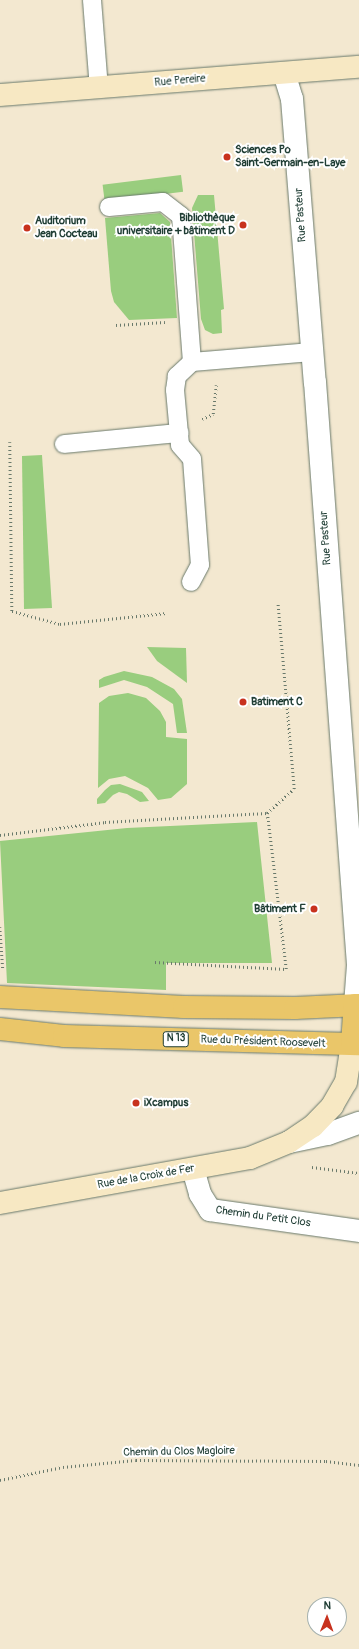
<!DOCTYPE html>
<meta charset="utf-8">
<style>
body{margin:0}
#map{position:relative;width:359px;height:1649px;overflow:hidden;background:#f3e8d0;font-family:Pangolin,sans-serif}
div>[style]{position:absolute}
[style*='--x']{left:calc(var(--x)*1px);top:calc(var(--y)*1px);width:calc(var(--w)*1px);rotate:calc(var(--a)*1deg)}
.green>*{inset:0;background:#99cd7e;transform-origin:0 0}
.path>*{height:2.5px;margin-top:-1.25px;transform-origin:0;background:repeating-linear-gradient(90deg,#69796b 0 1px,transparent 0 4px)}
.roads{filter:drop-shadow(0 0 1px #69796b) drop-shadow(0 0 1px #69796b)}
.lane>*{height:18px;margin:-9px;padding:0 9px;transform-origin:9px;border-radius:9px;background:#fff}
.street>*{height:22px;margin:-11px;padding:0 11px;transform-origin:11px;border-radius:11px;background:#fff}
.secondary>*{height:22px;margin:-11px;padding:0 11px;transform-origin:11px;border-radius:11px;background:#f7e8c3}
.primary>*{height:22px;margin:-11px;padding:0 11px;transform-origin:11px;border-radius:11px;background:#eac669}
.dots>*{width:11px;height:11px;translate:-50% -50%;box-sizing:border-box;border:2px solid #fff;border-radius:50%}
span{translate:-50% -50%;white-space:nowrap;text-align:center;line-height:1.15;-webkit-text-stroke:4px #fff;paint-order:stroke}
.shield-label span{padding:1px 3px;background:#fff;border:1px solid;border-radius:3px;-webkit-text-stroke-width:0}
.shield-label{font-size:10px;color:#1f3d34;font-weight:700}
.street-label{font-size:11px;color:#1f3d34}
.poi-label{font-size:11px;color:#1f3d34;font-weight:700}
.left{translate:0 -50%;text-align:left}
.right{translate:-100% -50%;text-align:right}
.north{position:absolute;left:307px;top:1597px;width:40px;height:40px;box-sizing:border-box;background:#fff;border:1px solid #a5b1ae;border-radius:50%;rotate:1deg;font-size:11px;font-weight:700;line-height:16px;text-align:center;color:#1f3d34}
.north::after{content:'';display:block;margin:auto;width:14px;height:18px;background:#c8321e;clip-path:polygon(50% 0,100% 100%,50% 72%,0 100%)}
</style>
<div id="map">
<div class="green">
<i style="left:181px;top:175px;width:17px;height:79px;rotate:83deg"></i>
<i style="clip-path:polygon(198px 195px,214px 195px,224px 309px,221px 310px,222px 333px,213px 334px,205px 330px,201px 319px,192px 208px)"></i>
<i style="clip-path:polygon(160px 213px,170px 222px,177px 318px,129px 320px,114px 302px,111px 291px,105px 218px)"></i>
<i style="clip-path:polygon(42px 455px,52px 608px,24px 609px,22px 456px)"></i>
<i style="clip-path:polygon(147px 647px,186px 648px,187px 683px,157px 661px)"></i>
<i style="clip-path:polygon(124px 671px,152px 677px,174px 689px,182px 699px,187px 733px,177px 733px,173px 704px,147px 687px,124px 680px,99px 688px,99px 680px,104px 677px)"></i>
<i style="clip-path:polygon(128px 693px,146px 698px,160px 711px,166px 722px,166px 737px,187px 739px,187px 784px,171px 798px,158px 800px,148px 788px,125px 776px,109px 779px,98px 788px,99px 703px,109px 696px)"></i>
<i style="clip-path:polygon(120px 784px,142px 792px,149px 801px,140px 802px,127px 794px,119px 792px,113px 795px,105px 803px,97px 804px,97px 799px,105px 790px,111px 785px)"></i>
<i style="clip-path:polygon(257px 822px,272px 963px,166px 963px,166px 990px,7px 983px,0 841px,127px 828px)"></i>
</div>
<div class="path">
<i style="--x:116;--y:325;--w:49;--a:-3.5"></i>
<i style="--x:202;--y:419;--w:12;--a:-24"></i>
<i style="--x:213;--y:414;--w:29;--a:-84"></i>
<i style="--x:10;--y:442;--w:169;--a:89.3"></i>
<i style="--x:12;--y:611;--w:50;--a:15.2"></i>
<i style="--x:60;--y:624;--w:107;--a:-5.9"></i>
<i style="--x:105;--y:822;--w:162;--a:-3.2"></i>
<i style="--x:267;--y:813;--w:36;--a:-42"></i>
<i style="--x:294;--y:789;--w:185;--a:-95"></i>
<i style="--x:0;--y:835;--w:107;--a:-7"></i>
<i style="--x:0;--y:927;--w:43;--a:86"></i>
<i style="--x:155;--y:962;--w:131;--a:3.1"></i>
<i style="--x:286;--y:969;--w:157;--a:-96.9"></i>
<i style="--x:312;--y:1167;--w:47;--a:7.3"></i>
<i style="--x:0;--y:1480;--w:64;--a:-11.7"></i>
<i style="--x:63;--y:1467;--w:73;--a:-5.5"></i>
<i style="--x:136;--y:1460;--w:190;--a:0.3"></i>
<i style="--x:326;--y:1461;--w:33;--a:7"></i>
</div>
<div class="roads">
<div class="lane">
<i style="--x:92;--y:0;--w:88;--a:85.5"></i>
<i style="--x:109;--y:207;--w:54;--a:-5.3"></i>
<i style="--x:163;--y:202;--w:23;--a:38"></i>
<i style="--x:181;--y:216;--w:146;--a:85.7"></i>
<i style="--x:192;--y:362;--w:21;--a:137"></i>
<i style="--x:177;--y:376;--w:14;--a:98"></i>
<i style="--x:175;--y:390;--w:55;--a:84.8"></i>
<i style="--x:180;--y:445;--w:18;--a:49"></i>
<i style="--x:192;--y:459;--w:106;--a:85.7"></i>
<i style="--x:200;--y:565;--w:19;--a:118"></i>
<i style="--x:192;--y:362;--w:120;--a:-4.8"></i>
<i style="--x:64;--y:444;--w:116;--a:-5.5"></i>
</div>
<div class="street">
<i style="--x:284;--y:73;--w:27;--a:73"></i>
<i style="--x:292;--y:99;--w:284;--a:85.4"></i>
<i style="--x:315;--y:382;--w:585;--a:85.78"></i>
<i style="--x:358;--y:965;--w:40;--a:94.3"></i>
<i style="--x:289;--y:1142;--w:40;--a:-12"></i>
<i style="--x:328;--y:1134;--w:33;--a:-20"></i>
<i style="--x:193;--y:1169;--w:26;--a:74"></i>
<i style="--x:200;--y:1194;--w:19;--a:58"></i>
<i style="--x:210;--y:1210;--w:150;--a:8"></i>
</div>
<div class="secondary">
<i style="--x:0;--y:95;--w:360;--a:-4.5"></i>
<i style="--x:0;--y:1203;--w:254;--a:-10.2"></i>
<i style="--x:250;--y:1158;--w:42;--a:-22.3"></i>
<i style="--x:289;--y:1142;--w:29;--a:-34"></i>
<i style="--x:313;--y:1126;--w:28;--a:-46"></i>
<i style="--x:332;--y:1106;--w:28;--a:-60"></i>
<i style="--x:346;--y:1082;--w:38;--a:-81"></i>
</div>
<div class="primary">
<i style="--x:0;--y:997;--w:184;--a:3.1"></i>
<i style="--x:184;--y:1007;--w:111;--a:0.5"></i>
<i style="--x:295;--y:1008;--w:64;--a:-2.7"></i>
<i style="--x:0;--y:1029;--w:64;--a:6.2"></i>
<i style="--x:64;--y:1036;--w:295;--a:1.6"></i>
<i style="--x:352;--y:1044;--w:39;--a:-86"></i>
</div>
</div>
<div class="dots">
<i style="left:227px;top:157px;background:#c8321e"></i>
<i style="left:243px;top:225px;background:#c8321e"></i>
<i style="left:27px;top:228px;background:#c8321e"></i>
<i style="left:243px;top:702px;background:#c8321e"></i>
<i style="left:314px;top:909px;background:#c8321e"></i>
<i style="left:136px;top:1103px;background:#c8321e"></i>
</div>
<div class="shield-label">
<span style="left:176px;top:1039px">N 13</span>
</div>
<div class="street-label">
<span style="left:180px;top:81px;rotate:-5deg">Rue Pereire</span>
<span style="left:301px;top:215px;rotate:-94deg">Rue Pasteur</span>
<span style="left:326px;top:538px;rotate:-94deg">Rue Pasteur</span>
<span style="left:263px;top:1042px;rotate:2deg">Rue du Président Roosevelt</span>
<span style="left:146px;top:1177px;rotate:-10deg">Rue de la Croix de Fer</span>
<span style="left:263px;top:1217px;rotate:8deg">Chemin du Petit Clos</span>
<span style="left:179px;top:1452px;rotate:-1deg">Chemin du Clos Magloire</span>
</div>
<div class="poi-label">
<span class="left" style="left:235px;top:157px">Sciences Po<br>Saint-Germain-en-Laye</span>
<span class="right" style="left:235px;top:225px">Bibliothèque<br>universitaire + bâtiment D</span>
<span class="left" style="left:35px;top:228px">Auditorium<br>Jean Cocteau</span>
<span class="left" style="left:251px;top:702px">Batiment C</span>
<span class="right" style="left:306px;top:909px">Bâtiment F</span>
<span class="left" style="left:144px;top:1103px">iXcampus</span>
</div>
<div class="north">N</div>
</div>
